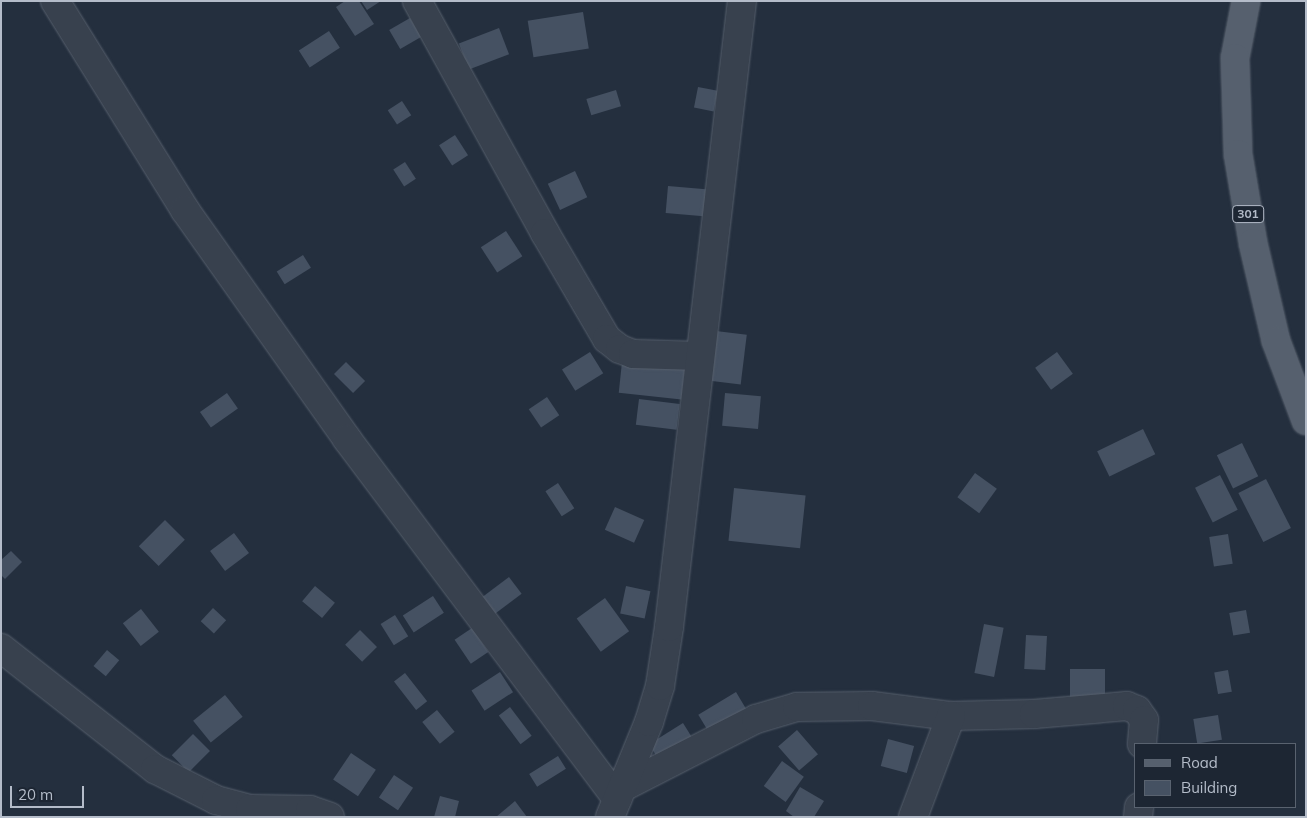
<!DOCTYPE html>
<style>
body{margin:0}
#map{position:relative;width:1307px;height:818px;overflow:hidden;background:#242f3e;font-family:Mulish,sans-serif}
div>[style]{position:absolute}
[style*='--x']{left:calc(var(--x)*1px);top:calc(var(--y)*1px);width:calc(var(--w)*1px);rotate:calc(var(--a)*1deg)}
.building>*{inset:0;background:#455162;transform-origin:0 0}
.roads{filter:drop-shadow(0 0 1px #565f6c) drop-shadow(0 0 1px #565f6c)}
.street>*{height:28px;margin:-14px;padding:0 14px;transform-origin:14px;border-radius:14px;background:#38414e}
.primary>*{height:28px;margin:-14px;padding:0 14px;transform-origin:14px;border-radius:14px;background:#56606e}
span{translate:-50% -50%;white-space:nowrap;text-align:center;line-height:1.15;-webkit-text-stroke:5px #1d2633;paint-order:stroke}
.shield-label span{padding:1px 4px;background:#1d2633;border:1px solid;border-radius:4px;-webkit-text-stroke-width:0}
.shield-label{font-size:12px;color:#b4bcc9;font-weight:700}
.frame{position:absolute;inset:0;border:2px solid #b4bcc9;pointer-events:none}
.legend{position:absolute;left:1134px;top:743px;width:162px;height:65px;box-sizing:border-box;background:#1d2633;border:1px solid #59626f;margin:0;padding:6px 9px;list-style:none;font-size:15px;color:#b4bcc9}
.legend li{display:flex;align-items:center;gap:10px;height:25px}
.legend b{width:25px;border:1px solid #59626f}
.scale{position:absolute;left:10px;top:786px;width:74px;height:22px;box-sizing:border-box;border:2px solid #b4bcc9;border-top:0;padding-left:6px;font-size:15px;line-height:18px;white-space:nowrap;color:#b4bcc9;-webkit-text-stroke:4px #1d2633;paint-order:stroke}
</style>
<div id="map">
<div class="building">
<i style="clip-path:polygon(345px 1px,359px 1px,374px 24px,355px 36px,336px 7px)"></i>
<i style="clip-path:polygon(361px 1px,381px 1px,367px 10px)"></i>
<i style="left:583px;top:12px;width:37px;height:56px;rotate:81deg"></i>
<i style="left:410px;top:18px;width:22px;height:24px;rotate:60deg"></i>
<i style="left:499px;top:28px;width:28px;height:43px;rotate:69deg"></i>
<i style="left:329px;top:31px;width:20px;height:36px;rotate:57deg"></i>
<i style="left:698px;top:87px;width:20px;height:21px;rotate:11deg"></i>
<i style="left:616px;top:90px;width:17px;height:31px;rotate:73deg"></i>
<i style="left:402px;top:101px;width:17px;height:17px;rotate:57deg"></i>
<i style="left:455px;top:135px;width:24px;height:19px;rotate:57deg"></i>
<i style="left:405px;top:162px;width:20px;height:14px;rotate:57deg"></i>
<i style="left:575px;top:171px;width:29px;height:30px;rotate:65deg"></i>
<i style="left:668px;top:186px;width:38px;height:27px;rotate:5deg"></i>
<i style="left:506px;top:231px;width:30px;height:30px;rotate:57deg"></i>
<i style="left:303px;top:255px;width:15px;height:31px;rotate:58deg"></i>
<i style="left:716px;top:331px;width:31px;height:50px;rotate:7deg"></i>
<i style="left:590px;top:352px;width:25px;height:33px;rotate:58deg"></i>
<i style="left:1057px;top:352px;width:27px;height:27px;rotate:54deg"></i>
<i style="left:346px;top:362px;width:27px;height:17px;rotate:45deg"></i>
<i style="left:622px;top:362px;width:63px;height:31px;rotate:6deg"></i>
<i style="left:227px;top:393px;width:19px;height:33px;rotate:55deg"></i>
<i style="left:725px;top:393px;width:36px;height:33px;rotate:5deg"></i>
<i style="left:547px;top:397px;width:22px;height:22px;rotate:56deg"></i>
<i style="left:639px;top:399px;width:41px;height:26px;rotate:7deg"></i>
<i style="left:1143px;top:429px;width:28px;height:51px;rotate:64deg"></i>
<i style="left:1242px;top:443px;width:37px;height:28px;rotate:64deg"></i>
<i style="left:975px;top:473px;width:27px;height:30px;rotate:36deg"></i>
<i style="left:1220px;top:475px;width:39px;height:28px;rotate:63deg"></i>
<i style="left:1266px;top:479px;width:55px;height:31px;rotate:63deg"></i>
<i style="left:558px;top:483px;width:30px;height:15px;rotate:57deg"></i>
<i style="left:734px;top:488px;width:72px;height:53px;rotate:6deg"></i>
<i style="left:615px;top:507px;width:32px;height:25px;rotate:24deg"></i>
<i style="left:165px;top:520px;width:28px;height:37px;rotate:45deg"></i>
<i style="left:234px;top:533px;width:25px;height:30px;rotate:53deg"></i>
<i style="left:1228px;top:534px;width:30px;height:19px;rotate:81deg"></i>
<i style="clip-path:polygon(11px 551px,22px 562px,5px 579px,1px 575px,1px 560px)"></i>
<i style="left:509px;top:577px;width:21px;height:35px;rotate:53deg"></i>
<i style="left:315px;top:586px;width:26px;height:20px;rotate:40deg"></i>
<i style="left:626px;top:586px;width:25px;height:28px;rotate:12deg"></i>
<i style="left:433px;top:596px;width:20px;height:36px;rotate:57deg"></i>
<i style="left:605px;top:598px;width:41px;height:35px;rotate:54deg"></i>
<i style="left:213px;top:608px;width:18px;height:18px;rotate:43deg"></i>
<i style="left:141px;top:609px;width:29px;height:23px;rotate:52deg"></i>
<i style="left:1246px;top:610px;width:23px;height:17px;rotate:80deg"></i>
<i style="left:395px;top:615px;width:25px;height:17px;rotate:58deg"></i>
<i style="left:984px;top:624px;width:20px;height:50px;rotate:11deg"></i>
<i style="left:472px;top:628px;width:29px;height:21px;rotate:56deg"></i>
<i style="left:360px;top:630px;width:24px;height:21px;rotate:45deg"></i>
<i style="left:1026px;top:635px;width:21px;height:34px;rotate:3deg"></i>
<i style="left:107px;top:650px;width:16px;height:21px;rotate:40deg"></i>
<i style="left:1070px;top:669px;width:35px;height:28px"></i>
<i style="left:1228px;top:670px;width:22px;height:14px;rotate:80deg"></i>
<i style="left:500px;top:672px;width:24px;height:34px;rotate:57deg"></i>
<i style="left:405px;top:673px;width:36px;height:14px;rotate:52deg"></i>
<i style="left:736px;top:692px;width:27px;height:44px;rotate:59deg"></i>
<i style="left:225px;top:695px;width:28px;height:41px;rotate:51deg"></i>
<i style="left:510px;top:707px;width:36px;height:14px;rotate:53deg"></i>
<i style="left:437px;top:710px;width:28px;height:19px;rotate:51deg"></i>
<i style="left:1218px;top:715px;width:25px;height:25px;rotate:81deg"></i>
<i style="left:683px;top:723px;width:22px;height:40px;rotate:58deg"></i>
<i style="left:797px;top:730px;width:32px;height:25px;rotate:49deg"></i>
<i style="left:193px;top:734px;width:24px;height:30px;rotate:45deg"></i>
<i style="left:888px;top:739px;width:27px;height:28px;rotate:15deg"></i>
<i style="left:351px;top:753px;width:30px;height:32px;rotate:34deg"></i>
<i style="left:558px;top:756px;width:15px;height:34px;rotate:58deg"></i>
<i style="left:782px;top:761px;width:27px;height:31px;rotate:36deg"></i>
<i style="left:394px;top:775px;width:23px;height:27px;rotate:34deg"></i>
<i style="clip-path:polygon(800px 787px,824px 801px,814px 817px,794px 817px,786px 811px)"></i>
<i style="clip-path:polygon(440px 796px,459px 801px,455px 817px,434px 817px)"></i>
<i style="clip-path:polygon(515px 801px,527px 817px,496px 817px)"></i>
</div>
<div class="roads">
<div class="street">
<i style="--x:55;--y:1;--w:246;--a:58.1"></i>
<i style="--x:185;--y:210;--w:281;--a:54.7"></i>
<i style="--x:347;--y:439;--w:450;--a:53.1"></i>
<i style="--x:417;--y:1;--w:265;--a:61.1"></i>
<i style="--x:545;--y:233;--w:123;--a:59.7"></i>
<i style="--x:607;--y:339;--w:16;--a:38"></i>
<i style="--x:620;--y:349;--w:14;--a:21"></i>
<i style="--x:633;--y:354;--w:67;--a:1.7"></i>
<i style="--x:1;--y:648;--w:196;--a:38.2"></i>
<i style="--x:155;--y:769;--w:68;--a:26.9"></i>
<i style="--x:216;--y:800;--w:35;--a:15"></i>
<i style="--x:250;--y:809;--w:60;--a:1"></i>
<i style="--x:310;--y:810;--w:21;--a:19"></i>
<i style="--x:623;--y:787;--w:149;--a:-27.1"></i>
<i style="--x:756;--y:719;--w:43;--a:-16.3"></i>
<i style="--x:797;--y:707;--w:75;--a:-0.8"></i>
<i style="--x:872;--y:706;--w:80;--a:7.2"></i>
<i style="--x:951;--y:716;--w:83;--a:-1.4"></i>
<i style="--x:1034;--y:714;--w:93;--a:-4.9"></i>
<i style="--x:1127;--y:706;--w:11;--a:22"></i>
<i style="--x:1137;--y:710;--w:12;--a:55"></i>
<i style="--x:1144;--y:720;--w:24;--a:95"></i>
<i style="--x:610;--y:817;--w:103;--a:-67.7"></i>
<i style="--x:649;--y:722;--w:38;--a:-73"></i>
<i style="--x:660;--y:686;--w:60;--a:-81.3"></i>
<i style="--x:669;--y:627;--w:630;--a:-83.35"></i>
<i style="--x:913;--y:817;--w:108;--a:-69.4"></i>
<i style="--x:1138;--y:817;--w:10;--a:-84"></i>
</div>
<div class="primary">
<i style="--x:1246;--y:1;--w:58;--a:100.9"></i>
<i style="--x:1235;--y:58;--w:96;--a:88.2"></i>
<i style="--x:1238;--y:154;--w:90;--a:80.4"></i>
<i style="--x:1253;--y:243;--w:101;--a:76.8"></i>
<i style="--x:1276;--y:341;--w:85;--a:69.4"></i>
</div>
</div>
<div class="shield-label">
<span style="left:1248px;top:214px">301</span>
</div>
<div class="frame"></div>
<ul class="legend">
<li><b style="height:6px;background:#56606e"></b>Road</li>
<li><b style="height:14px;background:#455162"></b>Building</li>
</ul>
<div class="scale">20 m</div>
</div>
